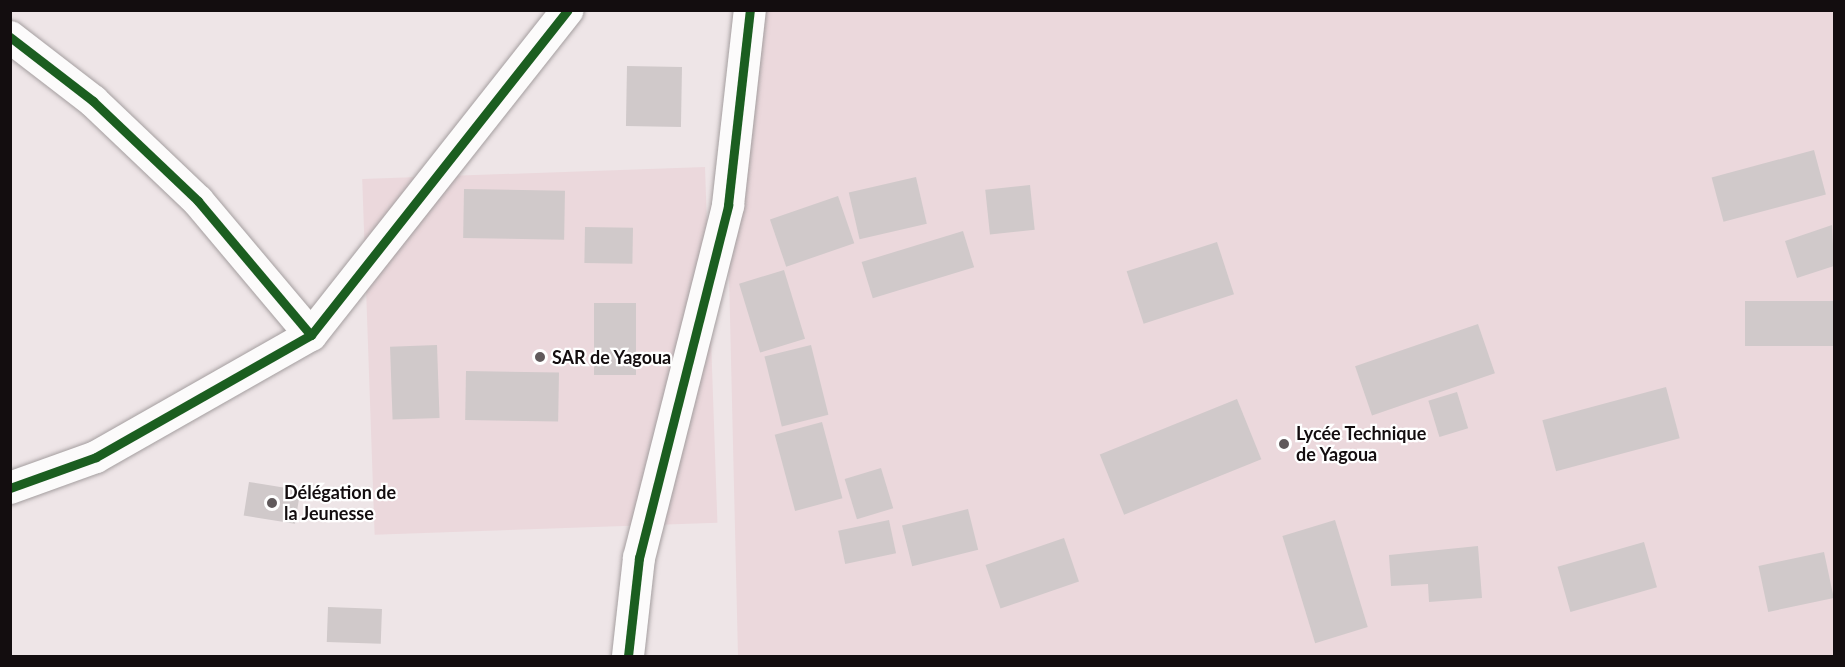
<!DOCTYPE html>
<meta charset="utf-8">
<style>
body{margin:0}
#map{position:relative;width:1845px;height:667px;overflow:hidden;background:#eee5e7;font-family:Lato,sans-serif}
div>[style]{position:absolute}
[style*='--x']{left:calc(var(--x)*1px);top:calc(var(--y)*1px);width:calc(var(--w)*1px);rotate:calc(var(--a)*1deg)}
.built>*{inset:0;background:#ebd8dc;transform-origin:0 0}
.building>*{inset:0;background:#d0c9ca;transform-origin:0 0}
.roads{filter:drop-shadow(0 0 2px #a49e9f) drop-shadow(0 0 2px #a49e9f)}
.minor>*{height:32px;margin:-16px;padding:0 16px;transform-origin:16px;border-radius:16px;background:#fcfbfb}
.cycleway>*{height:9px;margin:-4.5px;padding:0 4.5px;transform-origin:4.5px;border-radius:4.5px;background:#1b5e20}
.dots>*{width:16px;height:16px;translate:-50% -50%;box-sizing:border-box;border:3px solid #fff;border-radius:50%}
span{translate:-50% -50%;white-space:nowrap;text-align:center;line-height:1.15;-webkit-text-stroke:4.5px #fff;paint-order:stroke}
.poi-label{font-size:18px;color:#130d0f;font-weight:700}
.left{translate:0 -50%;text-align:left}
.frame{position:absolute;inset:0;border:12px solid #130d0f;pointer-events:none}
</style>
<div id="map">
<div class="built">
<i style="clip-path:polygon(756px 11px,1834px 11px,1834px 656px,738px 656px,728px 232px)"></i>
<i style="left:705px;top:167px;width:356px;height:343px;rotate:88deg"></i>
</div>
<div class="building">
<i style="left:627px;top:66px;width:55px;height:60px;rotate:1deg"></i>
<i style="left:1814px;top:150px;width:46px;height:106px;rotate:75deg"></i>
<i style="left:916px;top:177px;width:48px;height:69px;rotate:77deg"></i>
<i style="left:1030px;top:185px;width:45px;height:45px;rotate:84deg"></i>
<i style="left:464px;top:189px;width:101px;height:49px;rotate:1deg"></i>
<i style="left:838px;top:196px;width:50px;height:72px;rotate:71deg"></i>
<i style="clip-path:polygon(1832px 225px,1834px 266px,1797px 278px,1785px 241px)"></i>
<i style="left:585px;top:227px;width:48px;height:36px;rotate:1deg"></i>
<i style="left:963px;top:231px;width:38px;height:106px;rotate:73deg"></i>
<i style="left:1217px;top:242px;width:55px;height:95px;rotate:72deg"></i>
<i style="left:784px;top:270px;width:72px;height:47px;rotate:73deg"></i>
<i style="left:1834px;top:301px;width:45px;height:89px;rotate:90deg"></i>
<i style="left:594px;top:303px;width:42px;height:72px"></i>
<i style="left:1478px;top:324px;width:52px;height:130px;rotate:71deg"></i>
<i style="left:437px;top:345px;width:73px;height:47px;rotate:88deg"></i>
<i style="left:811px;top:345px;width:72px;height:48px;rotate:76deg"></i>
<i style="left:466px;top:371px;width:93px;height:49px;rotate:1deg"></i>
<i style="left:1666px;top:387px;width:53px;height:128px;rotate:75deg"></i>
<i style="left:1457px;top:392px;width:38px;height:30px;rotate:73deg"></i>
<i style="left:1237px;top:399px;width:65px;height:148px;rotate:68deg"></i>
<i style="left:822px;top:422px;width:79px;height:49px;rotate:75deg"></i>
<i style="left:881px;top:468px;width:42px;height:38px;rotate:73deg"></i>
<i style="left:249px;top:482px;width:52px;height:34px;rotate:9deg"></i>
<i style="left:968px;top:509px;width:42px;height:68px;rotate:76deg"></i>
<i style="left:889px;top:520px;width:34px;height:52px;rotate:78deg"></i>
<i style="left:1335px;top:520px;width:112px;height:55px;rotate:73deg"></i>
<i style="left:1064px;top:538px;width:46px;height:83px;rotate:71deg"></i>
<i style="left:1644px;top:542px;width:47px;height:90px;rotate:74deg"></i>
<i style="clip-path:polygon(1478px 546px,1482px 598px,1429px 602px,1428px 584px,1391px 586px,1389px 555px)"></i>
<i style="left:1824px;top:552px;width:47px;height:67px;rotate:78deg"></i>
<i style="left:328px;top:607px;width:54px;height:35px;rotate:2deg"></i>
</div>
<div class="roads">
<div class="minor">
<i style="--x:10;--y:37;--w:105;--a:37.6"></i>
<i style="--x:93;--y:101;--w:145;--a:43.6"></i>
<i style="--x:198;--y:201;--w:175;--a:49.9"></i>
<i style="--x:10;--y:488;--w:91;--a:-19.8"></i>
<i style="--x:96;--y:457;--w:247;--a:-29.6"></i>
<i style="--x:311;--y:335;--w:414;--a:-51.7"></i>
<i style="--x:628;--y:656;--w:99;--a:-83.6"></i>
<i style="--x:639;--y:558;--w:364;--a:-75.8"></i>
<i style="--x:728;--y:205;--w:196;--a:-83.6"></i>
</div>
</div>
<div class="cycleway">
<i style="--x:10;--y:37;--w:105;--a:37.6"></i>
<i style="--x:93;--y:101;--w:145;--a:43.6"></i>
<i style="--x:198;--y:201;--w:175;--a:49.9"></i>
<i style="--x:10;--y:488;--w:91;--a:-19.8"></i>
<i style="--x:96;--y:457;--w:247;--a:-29.6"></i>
<i style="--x:311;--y:335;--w:414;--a:-51.7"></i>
<i style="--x:628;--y:656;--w:99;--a:-83.6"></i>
<i style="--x:639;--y:558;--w:364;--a:-75.8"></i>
<i style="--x:728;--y:205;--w:196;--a:-83.6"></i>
</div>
<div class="dots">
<i style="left:540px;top:357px;background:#60595b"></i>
<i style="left:1284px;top:444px;background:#60595b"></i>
<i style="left:272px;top:503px;background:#60595b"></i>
</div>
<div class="poi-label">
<span class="left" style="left:552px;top:357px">SAR de Yagoua</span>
<span class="left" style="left:1296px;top:444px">Lycée Technique<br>de Yagoua</span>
<span class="left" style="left:284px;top:503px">Délégation de<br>la Jeunesse</span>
</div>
<div class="frame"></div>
</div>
